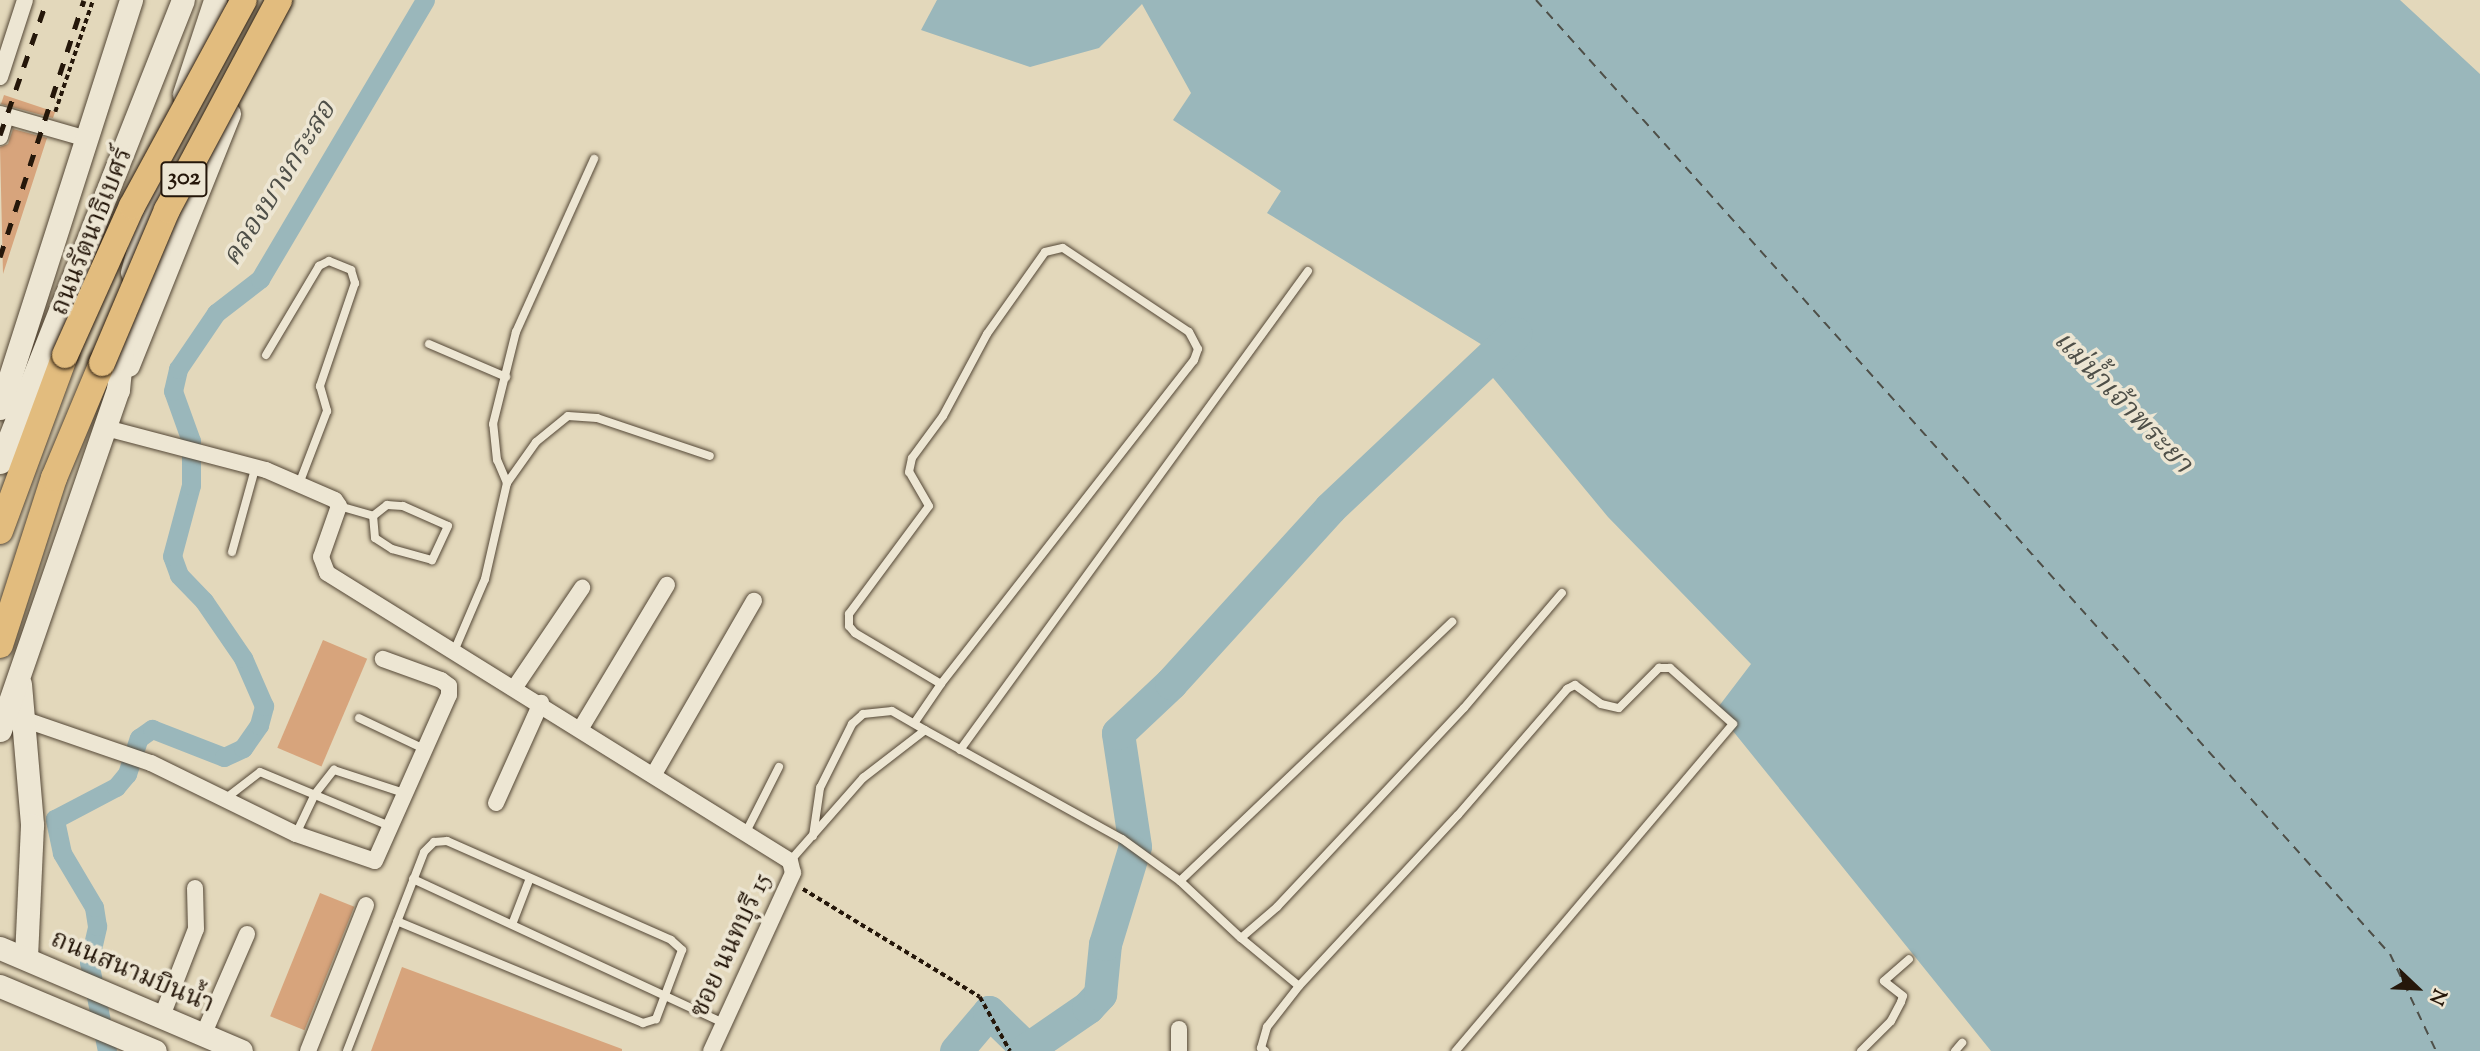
<!DOCTYPE html>
<meta charset="utf-8">
<style>
body{margin:0}
#map{position:relative;width:2480px;height:1051px;overflow:hidden;background:#e3d8bb;font-family:"Sorts Mill Goudy","Noto Serif Thai",serif}
div>[style]{position:absolute}
[style*='--x']{left:calc(var(--x)*1px);top:calc(var(--y)*1px);width:calc(var(--w)*1px);rotate:calc(var(--a)*1deg)}
.water>*{inset:0;background:#9ab7bb}
.canal>*{height:19px;margin:-9.5px;padding:0 9.5px;transform-origin:9.5px;border-radius:9.5px;background:#9ab7bb}
.river>*{height:33px;margin:-16.5px;padding:0 16.5px;transform-origin:16.5px;border-radius:16.5px;background:#9ab7bb}
.ferry>*{height:2px;margin-top:-1px;transform-origin:0;background:repeating-linear-gradient(90deg,#4e4f48 0 9px,transparent 0 16px)}
.building>*{inset:0;background:#d7a47c;transform-origin:0 0}
.path>*{height:3.5px;margin-top:-1.75px;transform-origin:0;background:repeating-linear-gradient(90deg,#25170a 0 5px,transparent 0 8.5px)}
.roads{filter:drop-shadow(0 0 2px #544736) drop-shadow(0 0 2px #544736)}
.lane>*{height:8px;margin:-4px;padding:0 4px;transform-origin:4px;border-radius:4px;background:#ede6d3}
.street>*{height:16px;margin:-8px;padding:0 8px;transform-origin:8px;border-radius:8px;background:#ede6d3}
.secondary>*{height:23px;margin:-11.5px;padding:0 11.5px;transform-origin:11.5px;border-radius:11.5px;background:#ede6d3}
.primary>*{height:26px;margin:-13px;padding:0 13px;transform-origin:13px;border-radius:13px;background:#e2bc7e}
.rail>*{height:5px;margin-top:-2.5px;transform-origin:0;background:repeating-linear-gradient(90deg,#25170a 0 12px,transparent 0 24px)}
.bridges{filter:drop-shadow(0 0 2px #25170a) drop-shadow(0 0 2px #25170a)}
.primary-bridge>*{height:26px;margin:-13px;padding:0 13px;transform-origin:13px;border-radius:13px;background:#e2bc7e}
span{translate:-50% -50%;white-space:nowrap;text-align:center;line-height:1.15;-webkit-text-stroke:7px #ede6d3;paint-order:stroke}
.shield-label span{padding:2px 5px;background:#ede6d3;border:2px solid;border-radius:5px;-webkit-text-stroke-width:0}
.shield-label{font-size:24px;color:#25170a;font-weight:700}
.street-label{font-size:26px;color:#25170a}
.water-label{font-size:28px;color:#4e4f48;font-style:italic}
.north{position:absolute;left:2382px;top:953px;width:70px;height:70px;-webkit-text-stroke:5px #ede6d3;paint-order:stroke;rotate:113deg;font-size:19px;font-weight:700;line-height:28px;text-align:center;color:#25170a}
.north::after{content:'';display:block;margin:auto;width:24px;height:32px;background:#25170a;clip-path:polygon(50% 0,100% 100%,50% 72%,0 100%)}
</style>
<div id="map">
<div class="water">
<i style="clip-path:polygon(937px 0,2400px 0,2480px 74px,2480px 1051px,1991px 1051px,1716px 710px,1751px 664px,1608px 517px,1474px 355px,1484px 346px,1267px 213px,1281px 191px,1173px 120px,1191px 93px,1142px 4px,1099px 48px,1030px 67px,921px 30px)"></i>
</div>
<div class="canal">
<i style="--x:107;--y:1051;--w:91;--a:-101.4"></i>
<i style="--x:89;--y:962;--w:37;--a:-77"></i>
<i style="--x:97;--y:926;--w:19;--a:-99"></i>
<i style="--x:94;--y:907;--w:63;--a:-120.7"></i>
<i style="--x:62;--y:853;--w:35;--a:-102"></i>
<i style="--x:55;--y:819;--w:69;--a:-27.7"></i>
<i style="--x:116;--y:787;--w:17;--a:-50"></i>
<i style="--x:127;--y:774;--w:38;--a:-72"></i>
<i style="--x:139;--y:738;--w:16;--a:-35"></i>
<i style="--x:152;--y:729;--w:77;--a:21.3"></i>
<i style="--x:224;--y:757;--w:21;--a:-25"></i>
<i style="--x:243;--y:748;--w:28;--a:-55"></i>
<i style="--x:259;--y:725;--w:20;--a:-75"></i>
<i style="--x:264;--y:706;--w:52;--a:-113.6"></i>
<i style="--x:243;--y:658;--w:69;--a:-124.4"></i>
<i style="--x:204;--y:601;--w:36;--a:-134"></i>
<i style="--x:179;--y:575;--w:20;--a:-110"></i>
<i style="--x:172;--y:556;--w:73;--a:-75"></i>
<i style="--x:191;--y:485;--w:44;--a:-90"></i>
<i style="--x:191;--y:441;--w:53;--a:-109.8"></i>
<i style="--x:173;--y:391;--w:23;--a:-77"></i>
<i style="--x:178;--y:369;--w:68;--a:-55.8"></i>
<i style="--x:216;--y:313;--w:56;--a:-37.7"></i>
<i style="--x:260;--y:279;--w:324;--a:-59.4"></i>
</div>
<div class="river">
<i style="--x:956;--y:1051;--w:51;--a:-49.8"></i>
<i style="--x:989;--y:1012;--w:53;--a:44.2"></i>
<i style="--x:1027;--y:1049;--w:74;--a:-34.5"></i>
<i style="--x:1088;--y:1007;--w:18;--a:-47"></i>
<i style="--x:1100;--y:994;--w:50;--a:-84.3"></i>
<i style="--x:1105;--y:944;--w:102;--a:-73"></i>
<i style="--x:1135;--y:846;--w:114;--a:-98.6"></i>
<i style="--x:1118;--y:733;--w:73;--a:-43.3"></i>
<i style="--x:1171;--y:683;--w:236;--a:-47.7"></i>
<i style="--x:1330;--y:508;--w:255;--a:-43.3"></i>
</div>
<div class="ferry">
<i style="--x:1536;--y:0;--w:1280;--a:48.17"></i>
<i style="--x:2390;--y:954;--w:107;--a:64.6"></i>
</div>
<div class="building">
<i style="clip-path:polygon(4px 95px,55px 112px,53px 118px,1px 104px)"></i>
<i style="clip-path:polygon(13px 129px,47px 138px,3px 274px,0 147px,8px 144px)"></i>
<i style="left:323px;top:640px;width:48px;height:117px;rotate:23deg"></i>
<i style="left:320px;top:893px;width:37px;height:133px;rotate:22deg"></i>
<i style="clip-path:polygon(402px 967px,622px 1049px,622px 1051px,371px 1051px)"></i>
</div>
<div class="path">
<i style="--x:55;--y:112;--w:118;--a:-71.3"></i>
<i style="--x:803;--y:889;--w:207;--a:31.4"></i>
<i style="--x:980;--y:997;--w:62;--a:60.9"></i>
</div>
<div class="roads">
<div class="lane">
<i style="--x:429;--y:344;--w:84;--a:23.2"></i>
<i style="--x:266;--y:355;--w:104;--a:-59.2"></i>
<i style="--x:319;--y:266;--w:11;--a:-27"></i>
<i style="--x:329;--y:261;--w:24;--a:22"></i>
<i style="--x:351;--y:270;--w:14;--a:73"></i>
<i style="--x:355;--y:283;--w:109;--a:108.8"></i>
<i style="--x:320;--y:386;--w:26;--a:74"></i>
<i style="--x:327;--y:411;--w:78;--a:111"></i>
<i style="--x:507;--y:483;--w:50;--a:-54.7"></i>
<i style="--x:536;--y:442;--w:41;--a:-39.1"></i>
<i style="--x:568;--y:416;--w:29;--a:4"></i>
<i style="--x:597;--y:418;--w:119;--a:18.6"></i>
<i style="--x:387;--y:505;--w:16;--a:4"></i>
<i style="--x:403;--y:506;--w:49;--a:24"></i>
<i style="--x:448;--y:526;--w:38;--a:115"></i>
<i style="--x:432;--y:560;--w:41;--a:-164.6"></i>
<i style="--x:392;--y:549;--w:20;--a:-147"></i>
<i style="--x:375;--y:538;--w:22;--a:-95"></i>
<i style="--x:373;--y:516;--w:18;--a:-38"></i>
<i style="--x:339;--y:506;--w:35;--a:16"></i>
<i style="--x:232;--y:552;--w:86;--a:-74.5"></i>
<i style="--x:455;--y:649;--w:76;--a:-66.8"></i>
<i style="--x:485;--y:579;--w:98;--a:-77.1"></i>
<i style="--x:507;--y:483;--w:25;--a:-113"></i>
<i style="--x:497;--y:460;--w:36;--a:-96"></i>
<i style="--x:493;--y:424;--w:95;--a:-76"></i>
<i style="--x:516;--y:332;--w:190;--a:-65.7"></i>
<i style="--x:359;--y:718;--w:72;--a:25.5"></i>
<i style="--x:915;--y:722;--w:46;--a:-55.6"></i>
<i style="--x:941;--y:684;--w:100;--a:-149.3"></i>
<i style="--x:855;--y:633;--w:9;--a:-131"></i>
<i style="--x:849;--y:626;--w:12;--a:-90"></i>
<i style="--x:849;--y:614;--w:134;--a:-53.5"></i>
<i style="--x:929;--y:506;--w:39;--a:-120"></i>
<i style="--x:909;--y:472;--w:14;--a:-78"></i>
<i style="--x:912;--y:458;--w:52;--a:-53.6"></i>
<i style="--x:943;--y:416;--w:93;--a:-61.8"></i>
<i style="--x:987;--y:334;--w:100;--a:-54.7"></i>
<i style="--x:1045;--y:252;--w:18;--a:-13"></i>
<i style="--x:1063;--y:248;--w:151;--a:33.7"></i>
<i style="--x:1189;--y:332;--w:19;--a:62"></i>
<i style="--x:1198;--y:349;--w:12;--a:110"></i>
<i style="--x:1194;--y:360;--w:411;--a:128"></i>
<i style="--x:960;--y:750;--w:592;--a:-54"></i>
<i style="--x:225;--y:799;--w:44;--a:-37.6"></i>
<i style="--x:260;--y:772;--w:141;--a:22.6"></i>
<i style="--x:746;--y:832;--w:73;--a:-63.1"></i>
<i style="--x:296;--y:834;--w:44;--a:-64.6"></i>
<i style="--x:315;--y:794;--w:31;--a:-52"></i>
<i style="--x:334;--y:770;--w:74;--a:18.2"></i>
<i style="--x:813;--y:836;--w:49;--a:-81.7"></i>
<i style="--x:820;--y:788;--w:72;--a:-63.4"></i>
<i style="--x:852;--y:724;--w:15;--a:-42"></i>
<i style="--x:863;--y:714;--w:29;--a:-6"></i>
<i style="--x:892;--y:711;--w:38;--a:30"></i>
<i style="--x:790;--y:861;--w:111;--a:-48.7"></i>
<i style="--x:863;--y:778;--w:78;--a:-37.7"></i>
<i style="--x:925;--y:730;--w:225;--a:29"></i>
<i style="--x:1122;--y:839;--w:72;--a:35.9"></i>
<i style="--x:1180;--y:881;--w:83;--a:43.1"></i>
<i style="--x:1241;--y:938;--w:48;--a:-40.7"></i>
<i style="--x:1277;--y:907;--w:273;--a:-46.8"></i>
<i style="--x:1464;--y:708;--w:151;--a:-49.6"></i>
<i style="--x:413;--y:879;--w:342;--a:24.9"></i>
<i style="--x:1180;--y:881;--w:376;--a:-43.6"></i>
<i style="--x:513;--y:922;--w:47;--a:-68.9"></i>
<i style="--x:1241;--y:938;--w:75;--a:39.6"></i>
<i style="--x:1299;--y:986;--w:233;--a:-47.1"></i>
<i style="--x:1458;--y:815;--w:167;--a:-49.1"></i>
<i style="--x:1567;--y:689;--w:9;--a:-27"></i>
<i style="--x:1575;--y:685;--w:32;--a:36"></i>
<i style="--x:1601;--y:704;--w:18;--a:13"></i>
<i style="--x:1619;--y:708;--w:57;--a:-45"></i>
<i style="--x:1659;--y:668;--w:11;--a:0"></i>
<i style="--x:1670;--y:668;--w:84;--a:41.6"></i>
<i style="--x:1733;--y:724;--w:429;--a:130.3"></i>
<i style="--x:347;--y:1051;--w:213;--a:-68.8"></i>
<i style="--x:424;--y:852;--w:14;--a:-45"></i>
<i style="--x:434;--y:842;--w:13;--a:-4"></i>
<i style="--x:447;--y:841;--w:245;--a:23.8"></i>
<i style="--x:671;--y:940;--w:15;--a:42"></i>
<i style="--x:682;--y:950;--w:74;--a:110.6"></i>
<i style="--x:656;--y:1019;--w:14;--a:163"></i>
<i style="--x:643;--y:1023;--w:266;--a:-157.5"></i>
<i style="--x:1265;--y:1051;--w:5;--a:-143"></i>
<i style="--x:1261;--y:1048;--w:22;--a:-74"></i>
<i style="--x:1267;--y:1027;--w:52;--a:-52"></i>
<i style="--x:1861;--y:1051;--w:42;--a:-45"></i>
<i style="--x:1891;--y:1021;--w:21;--a:-62"></i>
<i style="--x:1901;--y:1002;--w:6;--a:-72"></i>
<i style="--x:1903;--y:996;--w:24;--a:-142"></i>
<i style="--x:1884;--y:981;--w:33;--a:-41"></i>
<i style="--x:1955;--y:1051;--w:11;--a:-49"></i>
</div>
<div class="street">
<i style="--x:0;--y:77;--w:81;--a:-72"></i>
<i style="--x:0;--y:114;--w:91;--a:16"></i>
<i style="--x:0;--y:137;--w:22;--a:-74"></i>
<i style="--x:106;--y:428;--w:165;--a:14.7"></i>
<i style="--x:266;--y:470;--w:75;--a:23.5"></i>
<i style="--x:335;--y:500;--w:7;--a:56"></i>
<i style="--x:339;--y:506;--w:54;--a:109.4"></i>
<i style="--x:321;--y:557;--w:17;--a:69"></i>
<i style="--x:327;--y:573;--w:545;--a:31.88"></i>
<i style="--x:790;--y:861;--w:12;--a:76"></i>
<i style="--x:793;--y:873;--w:196;--a:114.7"></i>
<i style="--x:515;--y:687;--w:120;--a:-55.9"></i>
<i style="--x:23;--y:719;--w:135;--a:19"></i>
<i style="--x:151;--y:763;--w:161;--a:26.1"></i>
<i style="--x:296;--y:834;--w:83;--a:18.9"></i>
<i style="--x:375;--y:861;--w:182;--a:-66"></i>
<i style="--x:449;--y:695;--w:9;--a:-90"></i>
<i style="--x:449;--y:686;--w:10;--a:-143"></i>
<i style="--x:441;--y:680;--w:62;--a:-160.1"></i>
<i style="--x:581;--y:728;--w:167;--a:-59"></i>
<i style="--x:654;--y:774;--w:200;--a:-60"></i>
<i style="--x:496;--y:803;--w:110;--a:-65.8"></i>
<i style="--x:162;--y:1016;--w:93;--a:-68.7"></i>
<i style="--x:196;--y:929;--w:41;--a:-91.4"></i>
<i style="--x:204;--y:1033;--w:108;--a:-66.5"></i>
<i style="--x:308;--y:1051;--w:157;--a:-68.3"></i>
<i style="--x:1179;--y:1051;--w:22;--a:-90"></i>
</div>
<div class="secondary">
<i style="--x:184;--y:94;--w:99;--a:-71.7"></i>
<i style="--x:132;--y:272;--w:106;--a:-74.6"></i>
<i style="--x:128;--y:365;--w:271;--a:-68.1"></i>
<i style="--x:0;--y:408;--w:429;--a:-72.2"></i>
<i style="--x:0;--y:462;--w:497;--a:-68.4"></i>
<i style="--x:20;--y:684;--w:142;--a:85.1"></i>
<i style="--x:32;--y:825;--w:133;--a:92.6"></i>
<i style="--x:0;--y:730;--w:360;--a:-70.9"></i>
<i style="--x:118;--y:390;--w:71;--a:-84.4"></i>
<i style="--x:0;--y:948;--w:262;--a:23.1"></i>
<i style="--x:0;--y:986;--w:168;--a:22.8"></i>
</div>
<div class="primary">
<i style="--x:0;--y:531;--w:188;--a:-69.7"></i>
<i style="--x:0;--y:645;--w:176;--a:-72.1"></i>
<i style="--x:54;--y:478;--w:125;--a:-67.3"></i>
</div>
</div>
<div class="rail">
<i style="--x:0;--y:135;--w:143;--a:-70.8"></i>
<i style="--x:0;--y:257;--w:270;--a:-71.9"></i>
</div>
<div class="bridges">
<div class="primary-bridge">
<i style="--x:65;--y:355;--w:163;--a:-65.8"></i>
<i style="--x:132;--y:206;--w:234;--a:-61.5"></i>
<i style="--x:102;--y:363;--w:166;--a:-67"></i>
<i style="--x:167;--y:210;--w:238;--a:-61.9"></i>
</div>
</div>
<div class="shield-label">
<span style="left:184px;top:179px">302</span>
</div>
<div class="street-label">
<span style="left:93px;top:232px;rotate:-68deg">ถนนรัตนาธิเบศร์</span>
<span style="left:732px;top:946px;rotate:-65deg">ซอย นนทบุรี 15</span>
<span style="left:132px;top:973px;rotate:23deg">ถนนสนามบินน้ำ</span>
</div>
<div class="water-label">
<span style="left:280px;top:184px;rotate:-58deg">คลองบางกระสอ</span>
<span style="left:2122px;top:403px;rotate:46deg">แม่น้ำเจ้าพระยา</span>
</div>
<div class="north">N</div>
</div>
